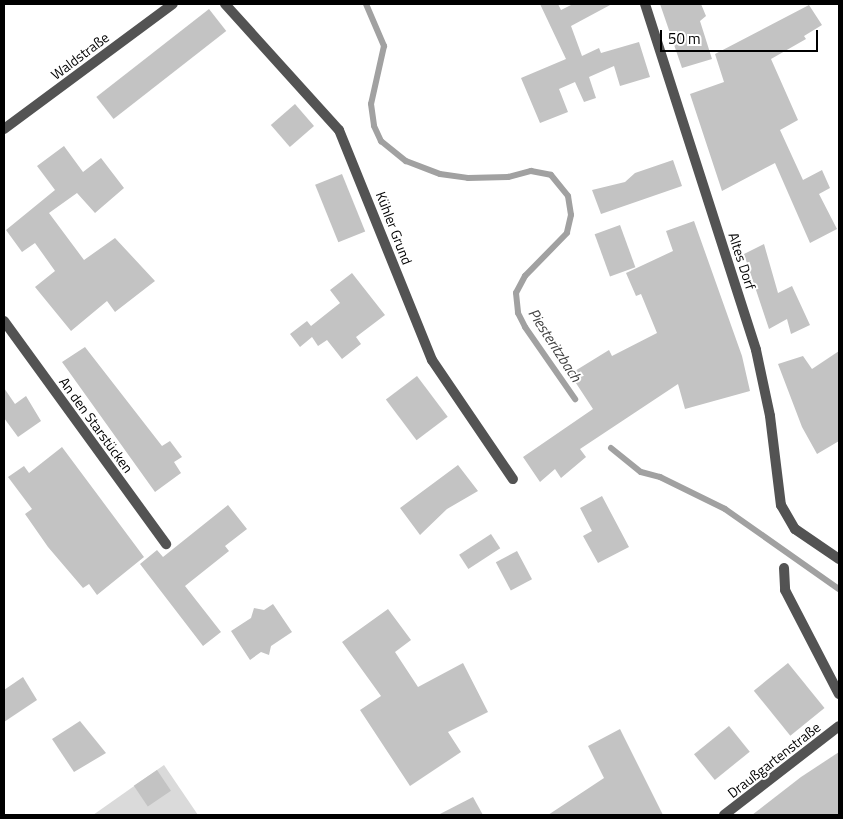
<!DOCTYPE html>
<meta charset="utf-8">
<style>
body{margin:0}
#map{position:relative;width:843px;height:819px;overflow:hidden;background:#fff;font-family:"Titillium Web",sans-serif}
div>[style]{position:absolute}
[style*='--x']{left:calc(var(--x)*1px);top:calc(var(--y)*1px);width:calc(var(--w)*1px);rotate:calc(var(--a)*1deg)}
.green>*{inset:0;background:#dadada}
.stream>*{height:6px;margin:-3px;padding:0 3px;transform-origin:3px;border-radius:3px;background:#a1a1a1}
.building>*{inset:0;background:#c3c3c3;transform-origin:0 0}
.minor>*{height:10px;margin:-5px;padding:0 5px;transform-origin:5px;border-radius:5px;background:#535353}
span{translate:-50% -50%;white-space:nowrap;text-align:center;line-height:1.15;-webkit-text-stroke:4px #fff;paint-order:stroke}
.street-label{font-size:14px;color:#000}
.water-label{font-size:15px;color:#424242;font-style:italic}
.frame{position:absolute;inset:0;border:5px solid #000;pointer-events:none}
.scale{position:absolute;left:660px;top:30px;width:158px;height:22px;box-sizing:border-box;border:2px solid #000;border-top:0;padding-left:6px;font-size:15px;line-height:18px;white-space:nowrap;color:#000;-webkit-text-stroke:4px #fff;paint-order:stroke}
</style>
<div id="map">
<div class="green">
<i style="clip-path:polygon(164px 765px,198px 815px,93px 815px)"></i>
</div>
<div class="stream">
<i style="--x:366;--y:4;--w:46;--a:66.8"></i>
<i style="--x:384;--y:46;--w:59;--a:102.6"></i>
<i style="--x:371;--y:104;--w:22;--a:82"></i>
<i style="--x:374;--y:126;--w:17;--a:65"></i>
<i style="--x:381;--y:141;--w:32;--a:39"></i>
<i style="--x:406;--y:161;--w:36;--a:21"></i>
<i style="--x:440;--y:174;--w:28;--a:8"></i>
<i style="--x:468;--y:178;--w:40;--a:-1.4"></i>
<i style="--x:508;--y:177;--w:24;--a:-15"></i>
<i style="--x:531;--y:171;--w:20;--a:11"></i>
<i style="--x:551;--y:175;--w:27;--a:51"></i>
<i style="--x:568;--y:196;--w:19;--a:81"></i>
<i style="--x:571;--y:215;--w:18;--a:103"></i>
<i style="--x:567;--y:233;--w:60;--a:134.3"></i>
<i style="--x:525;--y:276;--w:19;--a:118"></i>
<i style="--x:516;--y:293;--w:20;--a:84"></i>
<i style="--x:518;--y:313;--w:16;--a:63"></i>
<i style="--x:525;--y:327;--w:88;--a:55.2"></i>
<i style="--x:611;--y:448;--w:38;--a:39"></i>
<i style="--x:641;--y:472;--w:20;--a:15"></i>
<i style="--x:660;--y:477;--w:72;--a:26.2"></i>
<i style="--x:725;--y:509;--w:139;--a:35.1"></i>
</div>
<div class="building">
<i style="clip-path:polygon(540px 4px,558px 4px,561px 10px,573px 4px,612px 4px,571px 26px,582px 56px,599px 48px,601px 53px,639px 42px,650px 77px,620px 86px,614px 66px,589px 77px,596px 98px,584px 102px,575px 82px,559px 89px,568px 112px,540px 123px,521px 78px,566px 59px)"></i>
<i style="clip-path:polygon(660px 4px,701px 4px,706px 16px,700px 21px,712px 59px,682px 68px)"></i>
<i style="clip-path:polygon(809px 5px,822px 25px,804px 36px,806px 39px,771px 59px,798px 120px,780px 130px,803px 180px,822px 170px,830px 188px,819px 194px,837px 229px,810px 243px,775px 163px,722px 191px,690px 94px,724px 82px,715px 54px)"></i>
<i style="left:209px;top:9px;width:28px;height:143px;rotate:52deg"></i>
<i style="left:295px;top:104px;width:29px;height:32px;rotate:49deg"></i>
<i style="clip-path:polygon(64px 146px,83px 172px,101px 158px,124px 188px,95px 213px,77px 193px,49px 213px,84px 260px,115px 238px,155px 281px,115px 312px,107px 301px,71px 331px,35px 287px,55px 271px,35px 243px,22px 252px,6px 230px,55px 190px,37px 166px)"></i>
<i style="clip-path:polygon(673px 160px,682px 186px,601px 214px,592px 190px,625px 182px,635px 173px)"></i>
<i style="left:342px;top:174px;width:62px;height:29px;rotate:68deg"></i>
<i style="clip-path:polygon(694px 221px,742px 356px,750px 391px,685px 409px,678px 384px,580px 449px,586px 457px,561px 478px,555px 469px,540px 482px,523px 457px,593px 409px,570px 374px,609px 350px,612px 356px,657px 333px,641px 294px,636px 296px,626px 273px,673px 251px,666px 231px)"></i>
<i style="left:620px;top:225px;width:45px;height:27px;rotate:70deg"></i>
<i style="clip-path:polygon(764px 244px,778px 293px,792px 286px,810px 325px,791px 334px,787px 319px,769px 329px,744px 254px)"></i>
<i style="clip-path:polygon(352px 273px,385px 315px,356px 337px,361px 344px,342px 359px,327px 340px,318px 346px,312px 337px,300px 347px,290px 334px,307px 321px,311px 326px,340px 303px,330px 290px)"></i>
<i style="clip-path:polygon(85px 347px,162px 446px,170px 441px,182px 457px,174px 462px,181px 473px,155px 492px,62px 362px)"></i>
<i style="clip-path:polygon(839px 351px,839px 441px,817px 454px,802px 427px,778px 364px,803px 356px,812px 369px)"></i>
<i style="left:417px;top:376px;width:51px;height:39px;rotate:53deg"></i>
<i style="clip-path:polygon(4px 388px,15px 404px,26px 396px,41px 421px,18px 437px,4px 418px)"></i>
<i style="clip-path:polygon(62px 447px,144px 557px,97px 595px,89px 584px,83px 588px,48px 547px,25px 514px,32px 509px,8px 477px,24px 466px,29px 473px)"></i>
<i style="clip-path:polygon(458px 465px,478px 491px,447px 509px,420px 535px,400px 508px)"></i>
<i style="clip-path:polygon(602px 496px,629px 547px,598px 563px,583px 536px,592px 531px,580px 508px)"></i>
<i style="clip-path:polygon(228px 505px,247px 529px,225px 546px,229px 551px,185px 586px,221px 632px,203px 646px,140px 564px,157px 550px,163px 557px)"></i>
<i style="left:491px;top:534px;width:17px;height:38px;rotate:57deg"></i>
<i style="left:517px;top:551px;width:32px;height:24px;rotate:62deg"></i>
<i style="clip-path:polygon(273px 604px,292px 632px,271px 646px,269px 655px,261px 652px,250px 660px,231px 631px,251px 618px,254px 608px,264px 610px)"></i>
<i style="clip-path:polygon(388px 609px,411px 640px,395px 652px,418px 687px,463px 663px,488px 712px,448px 732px,461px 752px,410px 786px,360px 710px,381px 696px,342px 642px)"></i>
<i style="left:788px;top:663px;width:58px;height:44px;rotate:51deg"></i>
<i style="clip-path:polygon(23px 677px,37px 700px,4px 722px,4px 690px)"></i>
<i style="clip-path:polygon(80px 721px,106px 753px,74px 772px,52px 739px)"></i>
<i style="left:729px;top:726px;width:33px;height:45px;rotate:51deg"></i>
<i style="clip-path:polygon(620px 729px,663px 815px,548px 815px,604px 778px,588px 746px)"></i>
<i style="clip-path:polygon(839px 752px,839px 815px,752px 815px,801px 777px)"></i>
<i style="left:157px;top:770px;width:25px;height:28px;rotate:56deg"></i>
<i style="clip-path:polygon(473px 797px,483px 815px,438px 815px)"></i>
</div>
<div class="minor">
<i style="--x:225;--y:4;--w:170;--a:47.9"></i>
<i style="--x:339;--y:130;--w:248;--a:68"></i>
<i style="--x:432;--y:360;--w:144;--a:55.8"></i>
<i style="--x:645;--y:4;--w:363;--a:72.2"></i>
<i style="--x:756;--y:350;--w:67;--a:78"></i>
<i style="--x:770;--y:416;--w:90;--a:83"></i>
<i style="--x:781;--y:505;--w:28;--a:60"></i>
<i style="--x:795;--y:529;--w:53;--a:34.3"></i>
<i style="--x:4;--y:129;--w:210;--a:-36.5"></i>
<i style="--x:4;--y:321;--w:276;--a:54"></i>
<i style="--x:784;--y:568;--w:22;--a:87"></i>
<i style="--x:785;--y:590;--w:117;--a:62.6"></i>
<i style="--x:724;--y:815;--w:145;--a:-37.7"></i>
</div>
<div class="street-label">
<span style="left:80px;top:56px;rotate:-37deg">Waldstraße</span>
<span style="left:394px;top:228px;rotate:69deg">Kühler Grund</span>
<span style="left:742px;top:261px;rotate:72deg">Altes Dorf</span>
<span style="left:96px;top:425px;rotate:54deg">An den Starstücken</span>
<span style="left:774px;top:760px;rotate:-38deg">Draußgartenstraße</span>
</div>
<div class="water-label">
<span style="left:555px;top:345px;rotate:57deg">Piesteritzbach</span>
</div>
<div class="frame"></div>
<div class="scale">50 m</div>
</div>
